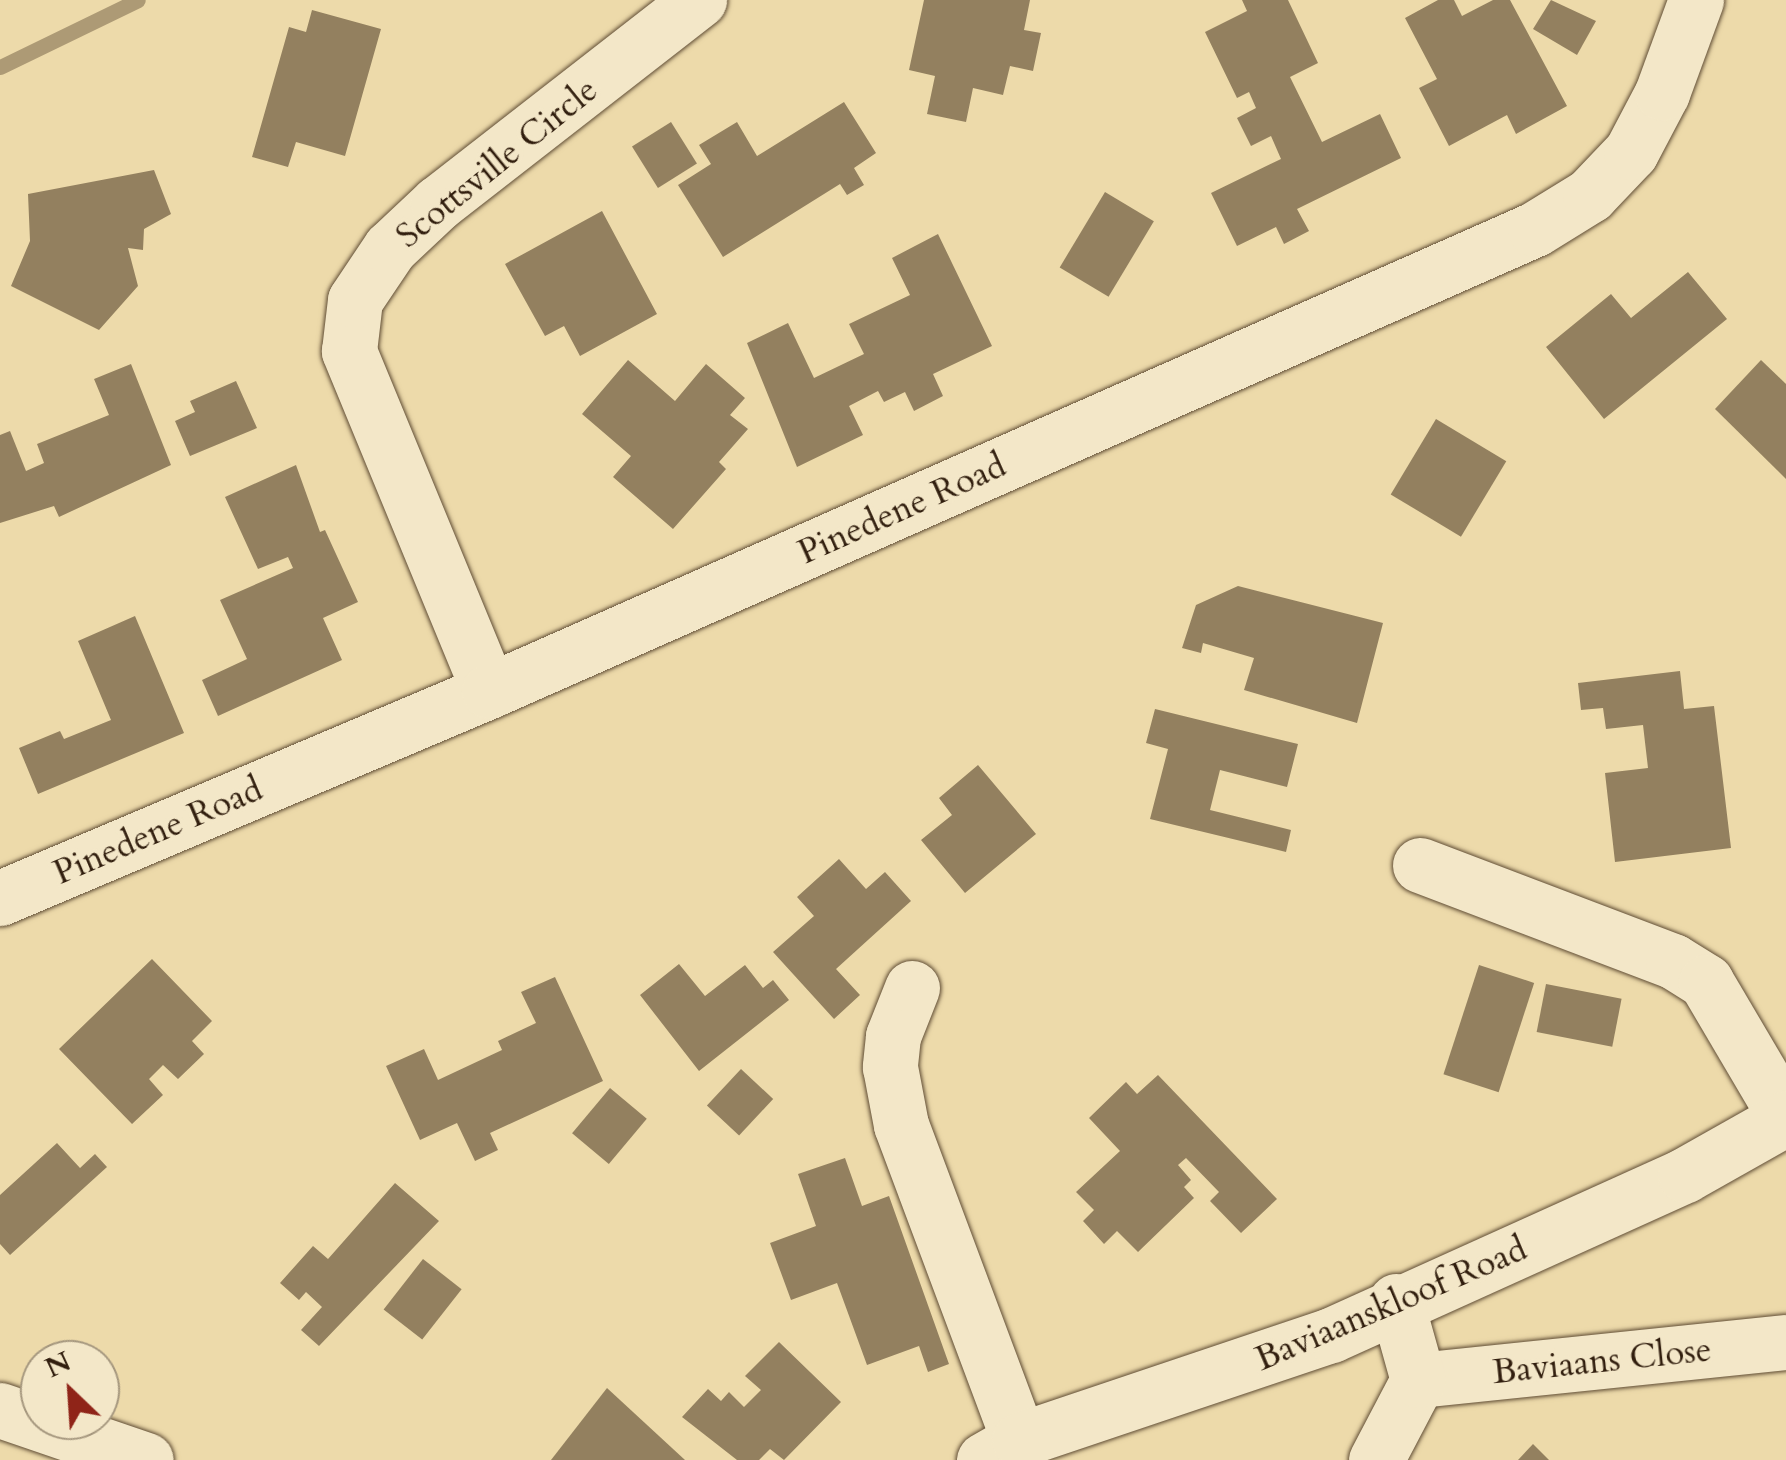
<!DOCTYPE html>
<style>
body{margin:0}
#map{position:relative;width:1786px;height:1460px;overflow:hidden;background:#eddaaa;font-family:Cardo,serif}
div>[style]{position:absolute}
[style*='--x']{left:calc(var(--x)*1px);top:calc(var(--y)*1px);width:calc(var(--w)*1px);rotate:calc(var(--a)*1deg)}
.stream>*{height:15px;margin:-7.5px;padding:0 7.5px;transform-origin:7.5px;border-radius:7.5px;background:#ad9a75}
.building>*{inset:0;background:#93805f;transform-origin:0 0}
.roads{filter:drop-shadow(0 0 2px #604d35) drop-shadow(0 0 2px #604d35)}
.street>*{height:55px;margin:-27.5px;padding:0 27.5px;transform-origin:27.5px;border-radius:27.5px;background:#f3e7c8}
span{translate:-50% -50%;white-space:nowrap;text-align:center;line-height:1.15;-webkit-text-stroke:8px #f3e7c8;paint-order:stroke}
.street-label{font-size:35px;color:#311e0e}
.north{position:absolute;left:20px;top:1340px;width:100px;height:100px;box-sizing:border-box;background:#f3e7c8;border:2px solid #a5977e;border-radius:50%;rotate:335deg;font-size:28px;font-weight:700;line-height:40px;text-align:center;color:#311e0e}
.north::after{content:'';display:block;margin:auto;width:35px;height:45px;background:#8f2418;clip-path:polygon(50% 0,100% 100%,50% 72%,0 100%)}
</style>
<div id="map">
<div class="stream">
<i style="--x:0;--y:67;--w:153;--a:-25.9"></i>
</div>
<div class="building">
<i style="clip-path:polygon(924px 0,1030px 0,1024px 30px,1041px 33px,1033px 71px,1010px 66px,1003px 95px,973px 88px,966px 122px,927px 114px,935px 76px,909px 70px)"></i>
<i style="clip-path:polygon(1242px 0,1288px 0,1318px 63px,1290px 77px,1322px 142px,1380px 114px,1401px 158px,1297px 209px,1309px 231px,1284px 244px,1276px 227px,1237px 246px,1211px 193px,1281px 159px,1271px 136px,1251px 146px,1237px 118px,1256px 108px,1249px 92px,1237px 98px,1205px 32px,1247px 11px)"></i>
<i style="clip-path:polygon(1438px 0,1454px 0,1462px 16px,1493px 0,1510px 0,1567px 106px,1516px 134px,1507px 115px,1449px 146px,1419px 88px,1437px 79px,1405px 18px)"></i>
<i style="clip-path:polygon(1551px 0,1596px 21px,1577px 55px,1533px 29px)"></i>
<i style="clip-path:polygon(312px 10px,381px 29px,345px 156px,296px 142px,288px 167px,252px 157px,289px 27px,306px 32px)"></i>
<i style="clip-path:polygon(844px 102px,876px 153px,854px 168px,864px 185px,847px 195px,840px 184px,723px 257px,678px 185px,711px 164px,699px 145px,737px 122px,757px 156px)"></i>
<i style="left:671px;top:122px;width:49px;height:46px;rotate:58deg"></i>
<i style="clip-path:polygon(154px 170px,171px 214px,144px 229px,143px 250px,128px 248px,138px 286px,99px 330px,11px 286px,30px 241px,28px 194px)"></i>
<i style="left:1105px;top:192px;width:57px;height:88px;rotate:31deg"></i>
<i style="clip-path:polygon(602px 211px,657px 314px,580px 356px,564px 326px,545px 336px,505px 264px)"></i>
<i style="clip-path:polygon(938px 234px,992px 346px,933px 374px,943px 396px,914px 411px,905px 392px,884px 402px,878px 391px,849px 406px,863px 435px,797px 467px,747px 343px,788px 323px,814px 378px,864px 354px,849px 324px,910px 295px,892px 258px)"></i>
<i style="clip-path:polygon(1688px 272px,1727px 319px,1604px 419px,1546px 347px,1611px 294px,1631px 318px)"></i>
<i style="clip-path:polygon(628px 360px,675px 401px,706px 364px,745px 398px,730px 415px,748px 429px,719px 462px,726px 469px,673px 529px,613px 477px,631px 456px,582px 414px)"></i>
<i style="clip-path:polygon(1761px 360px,1786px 384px,1786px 479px,1715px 409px)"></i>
<i style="clip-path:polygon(131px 364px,171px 465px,59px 517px,54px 506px,0 523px,0 435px,10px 431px,26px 471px,44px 463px,37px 444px,109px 415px,94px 379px)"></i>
<i style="clip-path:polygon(236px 381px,257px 428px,190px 456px,175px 421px,195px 412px,190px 401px)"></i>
<i style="left:1436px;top:419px;width:82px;height:88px;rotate:31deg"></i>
<i style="clip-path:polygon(296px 465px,320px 532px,325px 530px,358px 602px,323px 618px,342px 660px,218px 716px,202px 680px,247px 659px,220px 600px,293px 568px,288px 557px,258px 569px,225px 497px)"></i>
<i style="clip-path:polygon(1238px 586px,1383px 623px,1357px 723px,1244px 690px,1254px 658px,1203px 643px,1201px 653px,1182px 648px,1196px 605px)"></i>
<i style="clip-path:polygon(135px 616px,184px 733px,38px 794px,19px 748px,60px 731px,64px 739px,111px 720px,78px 641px)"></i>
<i style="clip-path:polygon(1680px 671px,1684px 709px,1714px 706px,1731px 848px,1615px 862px,1605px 773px,1648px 768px,1643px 725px,1606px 729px,1603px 708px,1581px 710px,1578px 683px)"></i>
<i style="clip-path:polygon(1155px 709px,1298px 744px,1287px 787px,1220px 770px,1210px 810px,1291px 830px,1286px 852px,1150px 819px,1168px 749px,1146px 743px)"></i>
<i style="clip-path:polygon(978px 765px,1036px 834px,965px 893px,921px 840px,952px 815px,939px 798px)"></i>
<i style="clip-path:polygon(839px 859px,866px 889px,885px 872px,911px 901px,836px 969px,860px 995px,834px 1019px,773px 952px,814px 916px,797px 897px)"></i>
<i style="clip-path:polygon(152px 959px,212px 1021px,192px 1041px,204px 1054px,178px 1079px,163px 1065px,149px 1079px,163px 1095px,132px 1124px,59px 1049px)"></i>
<i style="clip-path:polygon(679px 964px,705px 996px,745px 965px,763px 988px,773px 980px,789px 1000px,699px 1071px,640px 995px)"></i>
<i style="left:1479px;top:965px;width:58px;height:115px;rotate:18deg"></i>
<i style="clip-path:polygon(555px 977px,603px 1081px,490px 1133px,498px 1150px,475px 1161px,457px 1123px,420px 1140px,386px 1066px,424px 1049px,438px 1080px,502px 1050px,498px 1041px,536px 1023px,521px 992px)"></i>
<i style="left:1546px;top:984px;width:77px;height:49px;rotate:11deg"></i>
<i style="left:741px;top:1069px;width:44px;height:50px;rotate:43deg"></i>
<i style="clip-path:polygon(1158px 1075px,1277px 1199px,1241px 1233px,1210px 1201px,1219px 1192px,1186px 1158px,1178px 1165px,1191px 1180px,1184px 1187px,1194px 1198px,1138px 1252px,1117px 1231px,1104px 1244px,1083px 1221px,1094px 1210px,1076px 1192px,1120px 1151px,1089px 1118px,1126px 1082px,1137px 1094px)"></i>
<i style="left:610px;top:1088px;width:48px;height:59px;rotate:40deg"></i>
<i style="clip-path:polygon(57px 1143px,80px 1168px,95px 1154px,107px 1167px,10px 1255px,0 1244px,0 1195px)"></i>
<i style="clip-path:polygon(845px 1158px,862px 1206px,889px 1196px,949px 1364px,928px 1372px,919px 1346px,867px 1365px,837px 1283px,791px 1300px,770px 1243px,816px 1226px,798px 1174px)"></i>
<i style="clip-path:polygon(395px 1183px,439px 1221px,319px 1346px,301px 1330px,322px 1307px,306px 1292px,299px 1300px,280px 1283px,313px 1246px,328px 1259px)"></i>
<i style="left:423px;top:1259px;width:49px;height:64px;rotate:38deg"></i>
<i style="clip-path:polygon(779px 1342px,841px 1402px,784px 1460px,770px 1449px,759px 1460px,737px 1460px,682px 1417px,708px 1389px,721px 1401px,729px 1392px,744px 1407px,761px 1390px,745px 1376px)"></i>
<i style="clip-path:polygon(607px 1388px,685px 1460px,551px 1460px)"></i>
<i style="clip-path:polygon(1533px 1444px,1549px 1460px,1518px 1460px)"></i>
</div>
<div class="roads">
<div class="street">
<i style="--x:489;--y:691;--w:368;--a:-112.4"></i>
<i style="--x:349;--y:351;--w:51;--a:-83.3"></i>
<i style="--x:355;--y:300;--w:63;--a:-56.1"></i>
<i style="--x:390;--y:248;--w:66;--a:-43.2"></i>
<i style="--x:438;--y:203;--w:331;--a:-37.9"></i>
<i style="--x:1420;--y:865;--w:271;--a:20.8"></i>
<i style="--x:1673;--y:961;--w:39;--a:32"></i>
<i style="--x:1706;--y:982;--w:158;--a:59.5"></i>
<i style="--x:0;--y:898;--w:531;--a:-22.94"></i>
<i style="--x:489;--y:691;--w:1143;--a:-23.83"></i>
<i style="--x:1535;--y:229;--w:65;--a:-31.7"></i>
<i style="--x:1590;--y:195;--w:59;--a:-46.4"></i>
<i style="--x:1631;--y:152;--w:67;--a:-62.3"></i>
<i style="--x:1662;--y:93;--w:99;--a:-69.9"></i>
<i style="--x:912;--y:988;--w:52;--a:111.6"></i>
<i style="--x:893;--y:1036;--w:31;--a:96"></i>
<i style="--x:890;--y:1067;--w:59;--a:79.3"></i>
<i style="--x:901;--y:1125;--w:336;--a:69.5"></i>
<i style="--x:1418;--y:1380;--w:370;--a:-5.9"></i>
<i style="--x:0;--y:1410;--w:154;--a:18.9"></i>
<i style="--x:984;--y:1460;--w:40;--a:-29.7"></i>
<i style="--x:1019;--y:1440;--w:329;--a:-18.6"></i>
<i style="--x:1331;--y:1335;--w:388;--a:-24.3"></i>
<i style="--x:1685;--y:1175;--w:116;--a:-29.4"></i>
<i style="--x:1376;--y:1460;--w:90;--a:-62.3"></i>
<i style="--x:1418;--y:1380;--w:82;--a:-105.6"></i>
</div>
</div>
<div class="street-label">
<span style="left:497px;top:163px;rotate:-39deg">Scottsville Circle</span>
<span style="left:902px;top:509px;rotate:-24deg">Pinedene Road</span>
<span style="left:158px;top:831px;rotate:-23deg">Pinedene Road</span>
<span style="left:1391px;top:1304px;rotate:-23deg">Baviaanskloof Road</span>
<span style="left:1602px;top:1361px;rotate:-6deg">Baviaans Close</span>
</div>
<div class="north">N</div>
</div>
